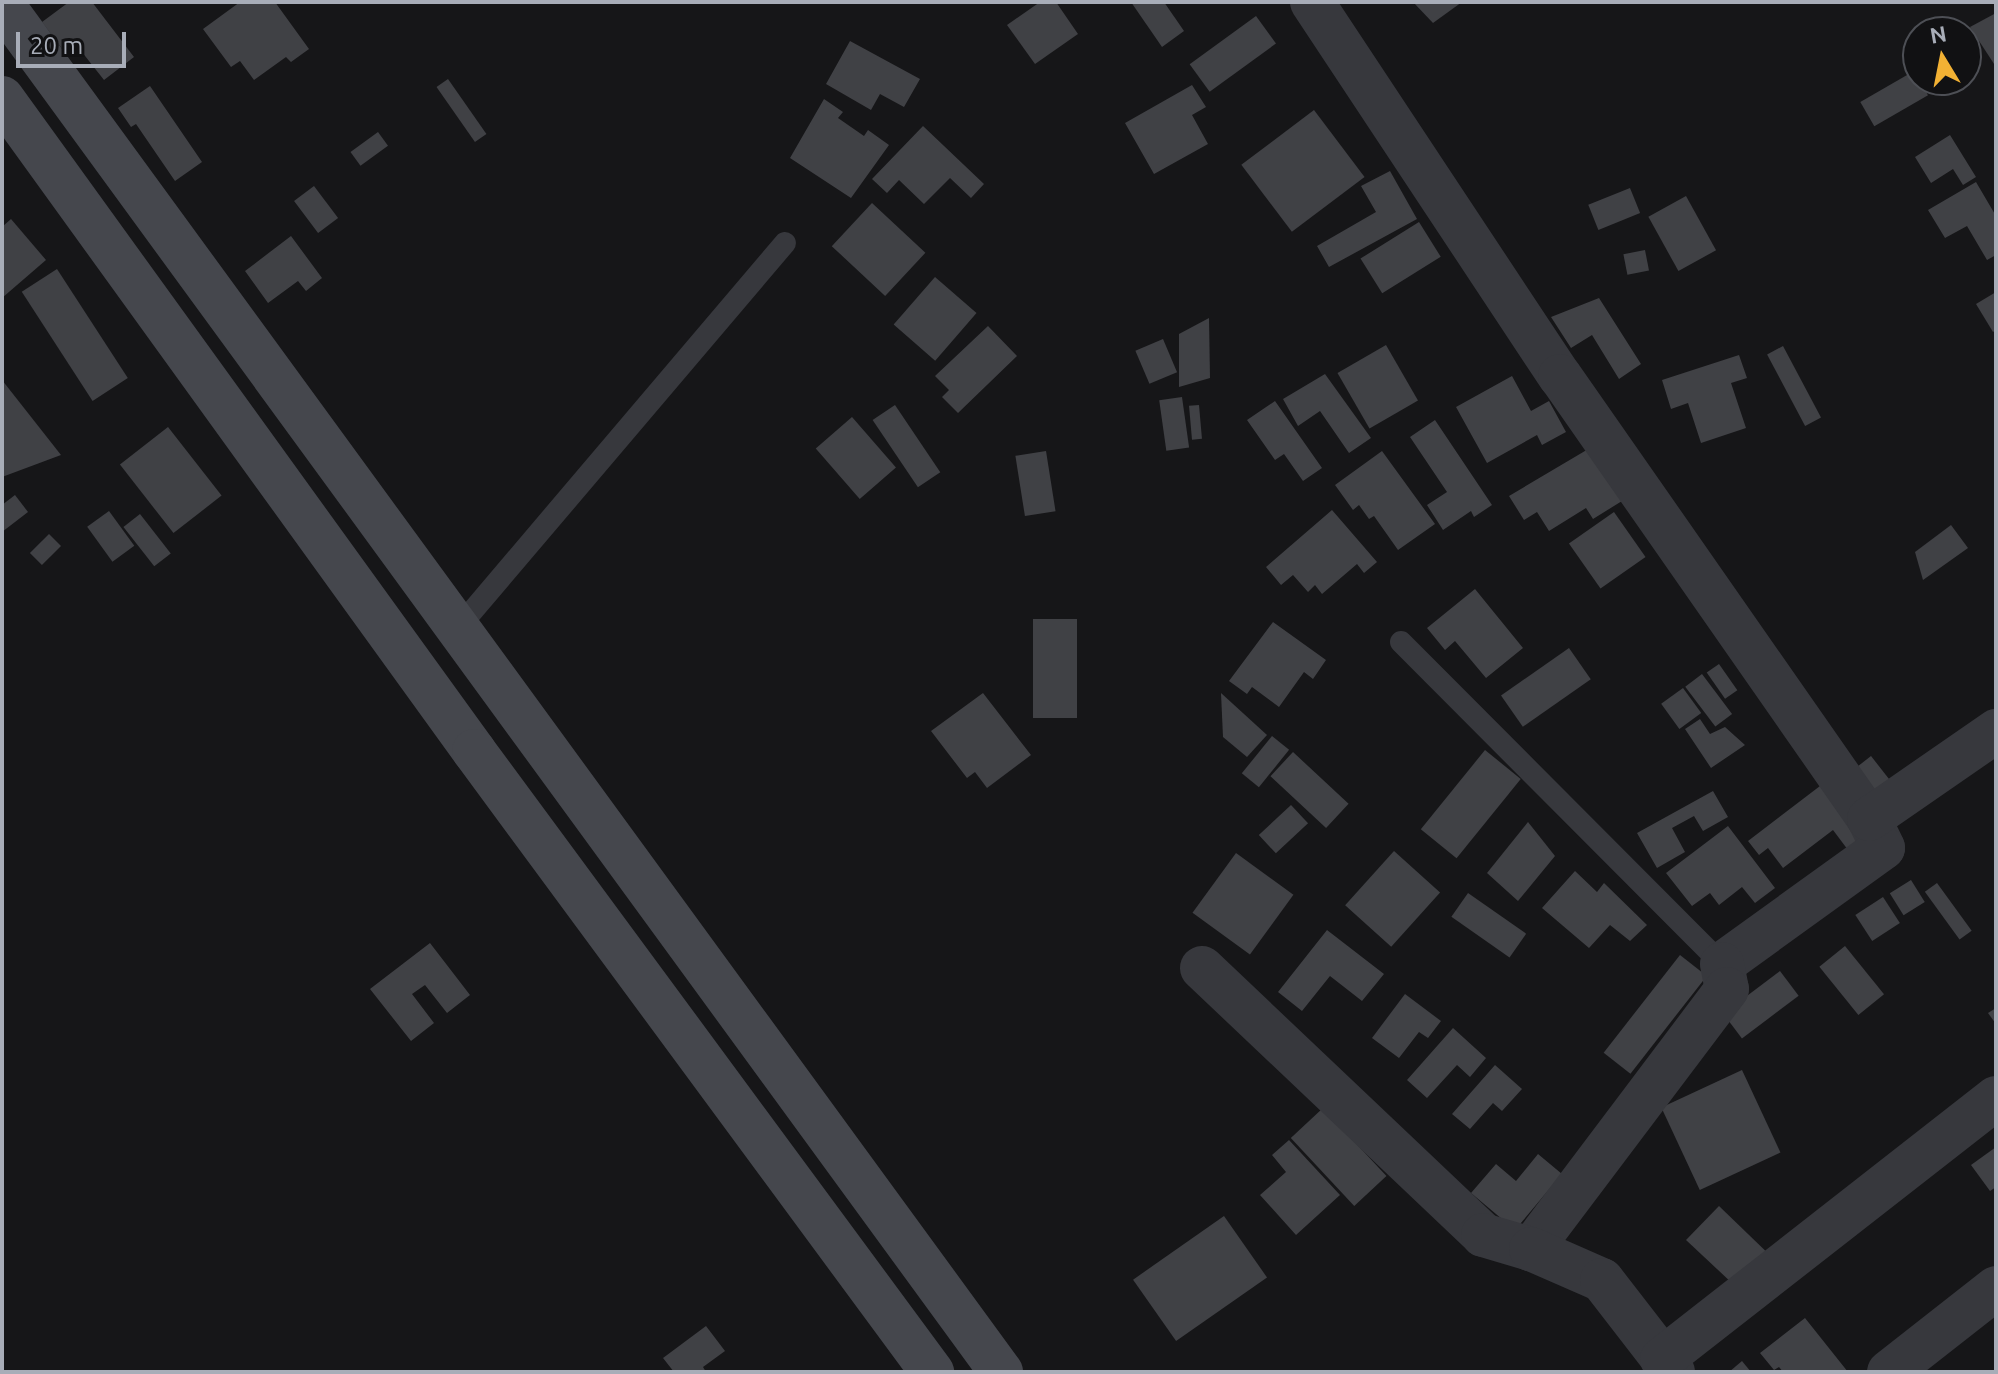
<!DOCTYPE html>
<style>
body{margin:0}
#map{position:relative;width:1998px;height:1374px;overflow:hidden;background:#161618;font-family:Ubuntu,sans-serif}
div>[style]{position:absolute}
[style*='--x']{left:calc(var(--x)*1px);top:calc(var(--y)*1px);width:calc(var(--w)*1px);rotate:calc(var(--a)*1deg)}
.building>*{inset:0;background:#404145;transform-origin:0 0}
.lane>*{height:22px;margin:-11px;padding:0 11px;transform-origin:11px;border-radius:11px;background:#37383d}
.street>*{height:44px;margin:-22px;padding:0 22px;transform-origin:22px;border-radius:22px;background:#37383d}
.secondary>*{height:44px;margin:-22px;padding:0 22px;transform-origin:22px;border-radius:22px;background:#45474d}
span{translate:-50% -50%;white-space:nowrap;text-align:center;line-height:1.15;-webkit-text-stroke:8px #111113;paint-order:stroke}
.frame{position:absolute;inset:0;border:4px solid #a8adb8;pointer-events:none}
.north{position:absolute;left:1902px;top:16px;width:80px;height:80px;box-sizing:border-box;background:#111113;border:2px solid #4d4f55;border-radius:50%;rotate:350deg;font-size:22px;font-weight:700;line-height:32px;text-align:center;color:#a8adb8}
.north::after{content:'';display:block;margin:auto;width:28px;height:36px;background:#f2b134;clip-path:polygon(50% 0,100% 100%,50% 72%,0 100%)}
.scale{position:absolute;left:16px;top:32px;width:110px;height:36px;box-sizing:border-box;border:4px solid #a8adb8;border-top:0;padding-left:10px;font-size:24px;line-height:28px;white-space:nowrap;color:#a8adb8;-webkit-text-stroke:6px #111113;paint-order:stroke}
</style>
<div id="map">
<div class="building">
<i style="clip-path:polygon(69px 2px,92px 2px,134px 57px,104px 80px,74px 42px,63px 50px,42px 22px)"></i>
<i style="clip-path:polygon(240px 2px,275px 2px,309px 49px,291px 62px,286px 57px,254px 80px,240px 61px,231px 67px,203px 29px)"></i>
<i style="clip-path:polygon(1040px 2px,1056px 2px,1078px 34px,1035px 64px,1007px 25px)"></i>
<i style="clip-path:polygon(1131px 2px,1164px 2px,1184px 31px,1162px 47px)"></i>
<i style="clip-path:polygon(1413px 2px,1462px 2px,1433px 23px)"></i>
<i style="clip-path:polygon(1996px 13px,1996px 67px,1970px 27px)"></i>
<i style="left:1256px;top:16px;width:34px;height:82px;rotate:54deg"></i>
<i style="clip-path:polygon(850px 41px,920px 79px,904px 107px,880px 94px,871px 110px,826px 84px)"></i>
<i style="left:1914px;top:71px;width:28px;height:62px;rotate:60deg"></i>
<i style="left:448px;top:79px;width:67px;height:14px;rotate:55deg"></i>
<i style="clip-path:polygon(1192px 85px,1206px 107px,1192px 115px,1208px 144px,1154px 174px,1125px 123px)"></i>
<i style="clip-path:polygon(150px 86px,202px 162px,175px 181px,136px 124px,131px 127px,118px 108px)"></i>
<i style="clip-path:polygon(824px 99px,843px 112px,838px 118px,864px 136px,868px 130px,889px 145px,851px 198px,790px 158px)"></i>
<i style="left:1314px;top:110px;width:84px;height:91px;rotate:53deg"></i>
<i style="clip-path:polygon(923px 126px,984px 184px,971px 198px,950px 178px,924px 204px,899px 180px,887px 193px,872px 179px)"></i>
<i style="left:378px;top:132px;width:17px;height:34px;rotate:54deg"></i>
<i style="clip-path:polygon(1950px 135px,1976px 177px,1963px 185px,1953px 169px,1931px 183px,1915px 157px)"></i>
<i style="clip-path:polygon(1390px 171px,1417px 219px,1329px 267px,1317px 246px,1376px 212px,1361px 186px)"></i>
<i style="clip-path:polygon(1976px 182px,1996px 216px,1996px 255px,1987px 260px,1967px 226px,1945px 238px,1928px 210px)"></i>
<i style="left:314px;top:186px;width:40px;height:25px;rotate:53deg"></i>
<i style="left:1630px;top:188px;width:27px;height:45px;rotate:68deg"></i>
<i style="left:1686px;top:196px;width:62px;height:43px;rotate:61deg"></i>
<i style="left:872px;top:203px;width:73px;height:59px;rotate:43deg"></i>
<i style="clip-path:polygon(11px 219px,46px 260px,2px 298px,2px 227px)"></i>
<i style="left:1419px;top:222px;width:41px;height:69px;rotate:58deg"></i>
<i style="clip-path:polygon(291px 236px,322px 278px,306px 291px,298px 281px,268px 303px,245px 271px)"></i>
<i style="left:1645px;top:250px;width:21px;height:22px;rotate:79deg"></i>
<i style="left:57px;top:269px;width:130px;height:42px;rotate:57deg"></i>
<i style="left:935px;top:277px;width:55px;height:63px;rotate:41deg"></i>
<i style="clip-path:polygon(1996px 292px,1996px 330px,1993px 332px,1976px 304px)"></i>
<i style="clip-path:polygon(1599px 298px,1641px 364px,1619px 379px,1592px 335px,1571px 348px,1551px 317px)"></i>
<i style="clip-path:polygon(1209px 318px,1210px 378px,1179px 387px,1179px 334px)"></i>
<i style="clip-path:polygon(988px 326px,1017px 356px,958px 413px,942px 397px,949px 390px,935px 376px)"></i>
<i style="left:1163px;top:339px;width:36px;height:30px;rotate:67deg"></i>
<i style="left:1386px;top:345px;width:64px;height:56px;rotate:60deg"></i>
<i style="left:1783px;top:346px;width:81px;height:18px;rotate:62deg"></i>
<i style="clip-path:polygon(1739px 355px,1747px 378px,1731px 383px,1746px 428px,1701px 443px,1688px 403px,1671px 409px,1662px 380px)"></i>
<i style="clip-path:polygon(1325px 374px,1371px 438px,1349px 453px,1320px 411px,1298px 426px,1283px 399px)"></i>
<i style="clip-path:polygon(1512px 376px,1531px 411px,1549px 401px,1566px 432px,1542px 445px,1537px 435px,1487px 463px,1456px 407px)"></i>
<i style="clip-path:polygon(2px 380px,61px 455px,2px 477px)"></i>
<i style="left:1182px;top:397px;width:51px;height:23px;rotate:82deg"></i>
<i style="clip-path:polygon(1275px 401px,1322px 468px,1303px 481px,1284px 454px,1275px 460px,1247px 420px)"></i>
<i style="left:895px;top:405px;width:81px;height:27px;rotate:56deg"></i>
<i style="left:1199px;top:405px;width:34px;height:10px;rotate:85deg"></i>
<i style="left:852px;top:417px;width:67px;height:48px;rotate:49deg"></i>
<i style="clip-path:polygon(1435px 420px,1492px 505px,1474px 517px,1471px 511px,1443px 530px,1427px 505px,1447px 492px,1410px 437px)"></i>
<i style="left:168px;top:427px;width:87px;height:61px;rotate:52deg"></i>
<i style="clip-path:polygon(1590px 448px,1622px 501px,1593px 519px,1586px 508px,1549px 531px,1537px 512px,1524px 520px,1509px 496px)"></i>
<i style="left:1046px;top:451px;width:61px;height:31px;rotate:81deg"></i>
<i style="clip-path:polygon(1382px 451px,1435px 524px,1398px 550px,1374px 516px,1369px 519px,1359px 505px,1353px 510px,1335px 485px)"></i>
<i style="clip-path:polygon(15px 495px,28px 512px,2px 532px,2px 505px)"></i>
<i style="clip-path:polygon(1332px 510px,1377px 562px,1364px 573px,1357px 564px,1322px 594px,1315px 585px,1308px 592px,1293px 575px,1281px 585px,1266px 567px)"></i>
<i style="left:109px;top:511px;width:43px;height:27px;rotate:54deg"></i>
<i style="left:1614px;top:512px;width:55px;height:55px;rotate:55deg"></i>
<i style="left:140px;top:514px;width:50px;height:21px;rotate:52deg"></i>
<i style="clip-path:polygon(1951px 525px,1968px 548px,1923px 580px,1915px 552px)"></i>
<i style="left:49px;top:534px;width:17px;height:27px;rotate:45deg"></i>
<i style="clip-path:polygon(1475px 589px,1523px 648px,1486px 678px,1455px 641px,1445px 650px,1427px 628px)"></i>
<i style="left:1033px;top:619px;width:44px;height:99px"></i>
<i style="clip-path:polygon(1273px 622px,1326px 660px,1313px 679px,1304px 672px,1279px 707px,1252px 687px,1247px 694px,1229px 681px)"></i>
<i style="left:1569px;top:648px;width:38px;height:83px;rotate:55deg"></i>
<i style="left:1719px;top:664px;width:32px;height:15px;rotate:55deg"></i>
<i style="left:1702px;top:674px;width:50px;height:21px;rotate:53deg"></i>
<i style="left:1683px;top:688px;width:31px;height:27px;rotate:54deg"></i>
<i style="clip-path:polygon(983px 693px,1031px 755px,987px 788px,975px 772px,967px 778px,931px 731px)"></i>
<i style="clip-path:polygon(1221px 693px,1267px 735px,1247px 757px,1223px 737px)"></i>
<i style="clip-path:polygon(1700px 719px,1710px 734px,1725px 727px,1745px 745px,1711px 768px,1685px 729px)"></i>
<i style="left:1272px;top:736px;width:22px;height:48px;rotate:39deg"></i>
<i style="left:1485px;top:750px;width:46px;height:102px;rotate:39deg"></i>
<i style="left:1293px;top:752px;width:76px;height:33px;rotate:43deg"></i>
<i style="left:1871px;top:756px;width:42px;height:24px;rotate:52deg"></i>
<i style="clip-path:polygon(1820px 786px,1864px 843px,1851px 854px,1833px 830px,1783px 868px,1768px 848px,1759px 855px,1748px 841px)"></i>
<i style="clip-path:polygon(1713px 791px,1728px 817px,1703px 831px,1694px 816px,1672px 828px,1685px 852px,1657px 868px,1637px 833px)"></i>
<i style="left:1291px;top:805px;width:25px;height:44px;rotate:47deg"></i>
<i style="clip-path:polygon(1528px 822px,1555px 856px,1518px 901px,1487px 873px)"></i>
<i style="clip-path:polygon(1728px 826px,1775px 888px,1755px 903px,1742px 887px,1719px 905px,1710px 893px,1692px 906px,1666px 873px)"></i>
<i style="left:1394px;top:851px;width:62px;height:73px;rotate:42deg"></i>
<i style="left:1236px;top:853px;width:71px;height:74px;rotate:36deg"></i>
<i style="clip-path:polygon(1575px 871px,1597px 892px,1604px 883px,1647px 925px,1630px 941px,1610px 925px,1589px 948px,1542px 908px)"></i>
<i style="left:1911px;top:880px;width:26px;height:25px;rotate:58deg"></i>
<i style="left:1937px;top:883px;width:59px;height:15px;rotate:54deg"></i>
<i style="left:1468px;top:893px;width:71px;height:29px;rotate:35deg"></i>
<i style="left:1883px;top:897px;width:31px;height:33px;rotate:57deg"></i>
<i style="clip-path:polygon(1327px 930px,1384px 974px,1362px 1001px,1330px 976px,1302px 1011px,1278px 992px)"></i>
<i style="clip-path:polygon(430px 943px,470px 995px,447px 1013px,425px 985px,412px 994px,434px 1023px,411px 1041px,370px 989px)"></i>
<i style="left:1845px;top:946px;width:62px;height:33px;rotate:51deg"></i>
<i style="left:1680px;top:955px;width:34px;height:124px;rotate:38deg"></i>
<i style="left:1780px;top:971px;width:31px;height:71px;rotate:53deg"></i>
<i style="clip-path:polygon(1405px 994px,1441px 1021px,1428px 1038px,1419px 1032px,1399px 1058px,1372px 1038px)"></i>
<i style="clip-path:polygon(1996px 1008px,1996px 1024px,1988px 1013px)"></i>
<i style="clip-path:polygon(1453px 1028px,1486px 1058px,1470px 1077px,1457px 1065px,1427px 1098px,1407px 1080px)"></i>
<i style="clip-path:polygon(1495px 1065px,1522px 1089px,1502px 1111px,1493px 1103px,1470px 1129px,1452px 1114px)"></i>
<i style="left:1742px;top:1070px;width:91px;height:89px;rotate:65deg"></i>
<i style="left:1323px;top:1108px;width:93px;height:44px;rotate:47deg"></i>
<i style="clip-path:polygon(1289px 1140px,1340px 1195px,1296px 1235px,1260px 1195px,1286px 1172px,1272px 1155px)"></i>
<i style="clip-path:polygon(1996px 1147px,1996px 1187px,1990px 1191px,1971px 1165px)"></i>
<i style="clip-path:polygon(1538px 1154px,1562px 1174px,1515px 1230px,1471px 1193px,1496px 1164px,1516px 1181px)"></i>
<i style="clip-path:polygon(1719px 1206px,1777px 1262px,1733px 1284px,1686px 1240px)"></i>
<i style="left:1224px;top:1216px;width:75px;height:111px;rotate:55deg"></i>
<i style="clip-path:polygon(1805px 1318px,1848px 1372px,1783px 1372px,1779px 1367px,1774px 1370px,1760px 1353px)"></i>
<i style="clip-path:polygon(706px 1326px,725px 1351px,703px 1367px,706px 1372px,674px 1372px,663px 1358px)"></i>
<i style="clip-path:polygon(1742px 1361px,1751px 1372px,1729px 1372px)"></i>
</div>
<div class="lane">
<i style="--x:458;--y:628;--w:505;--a:-49.66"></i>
<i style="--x:1401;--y:642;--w:455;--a:45.1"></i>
</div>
<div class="street">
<i style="--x:1312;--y:2;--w:449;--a:56.5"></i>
<i style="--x:1560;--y:376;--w:540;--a:55.1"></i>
<i style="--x:1869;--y:819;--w:32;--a:64"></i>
<i style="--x:1883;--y:848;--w:198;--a:144.2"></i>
<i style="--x:1722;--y:964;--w:25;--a:79"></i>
<i style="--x:1727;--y:989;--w:326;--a:127"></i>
<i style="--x:1869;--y:819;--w:155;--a:-34.7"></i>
<i style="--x:1202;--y:968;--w:388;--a:43.5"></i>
<i style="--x:1483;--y:1235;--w:50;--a:16.3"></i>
<i style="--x:1531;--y:1249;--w:77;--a:23.6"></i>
<i style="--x:1602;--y:1280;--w:116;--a:52.3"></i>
<i style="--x:1662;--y:1359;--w:424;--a:-38"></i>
<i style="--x:1889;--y:1372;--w:136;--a:-38.1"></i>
</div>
<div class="secondary">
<i style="--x:2;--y:4;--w:1694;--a:53.86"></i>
<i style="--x:2;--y:98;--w:806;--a:54.14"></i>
<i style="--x:474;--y:751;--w:772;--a:53.59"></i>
</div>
<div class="frame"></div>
<div class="north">N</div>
<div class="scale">20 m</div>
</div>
